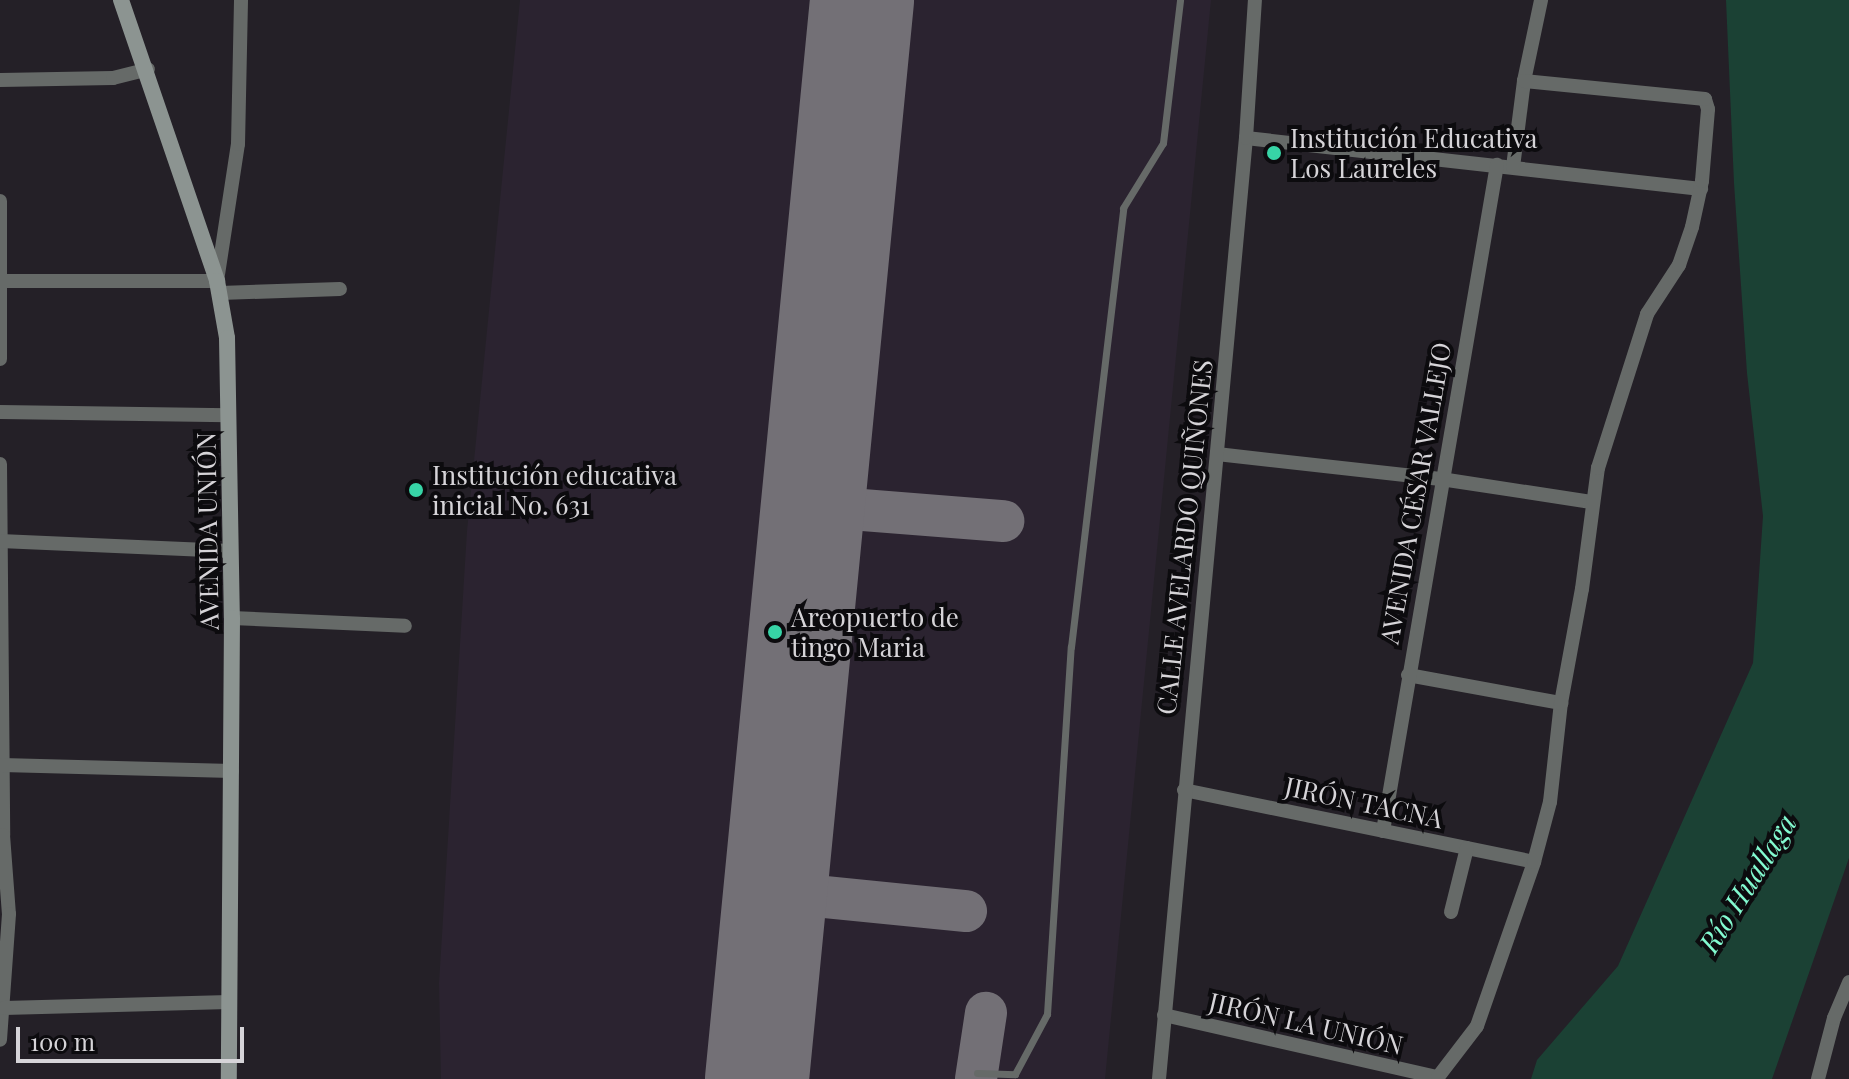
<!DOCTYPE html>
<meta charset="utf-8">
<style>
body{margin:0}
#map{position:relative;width:1849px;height:1079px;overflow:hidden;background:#242027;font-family:"Playfair Display",serif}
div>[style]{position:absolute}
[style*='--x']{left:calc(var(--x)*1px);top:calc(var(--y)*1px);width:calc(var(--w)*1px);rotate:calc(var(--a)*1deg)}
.built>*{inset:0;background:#2b2330}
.water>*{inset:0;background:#1b4134}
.taxiway>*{height:42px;margin:-21px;padding:0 21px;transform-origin:21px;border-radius:21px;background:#737076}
.runway>*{height:104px;margin:-52px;padding:0 52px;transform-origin:52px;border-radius:52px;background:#737076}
.service>*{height:7px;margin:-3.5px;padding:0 3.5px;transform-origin:3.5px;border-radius:3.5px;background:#666a68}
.minor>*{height:14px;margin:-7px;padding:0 7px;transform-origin:7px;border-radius:7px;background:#666a68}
.secondary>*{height:16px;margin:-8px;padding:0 8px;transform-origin:8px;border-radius:8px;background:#8c9491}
.dots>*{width:22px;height:22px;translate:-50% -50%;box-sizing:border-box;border:4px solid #0c0b0e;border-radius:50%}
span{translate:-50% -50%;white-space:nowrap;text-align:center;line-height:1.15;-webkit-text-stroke:8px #0c0b0e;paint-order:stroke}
.poi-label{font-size:26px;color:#d6d4d8}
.left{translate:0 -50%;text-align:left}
.street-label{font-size:26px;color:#d6d4d8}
.water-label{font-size:28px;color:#83fad0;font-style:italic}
.scale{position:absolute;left:16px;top:1027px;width:228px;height:36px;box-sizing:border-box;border:4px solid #d6d4d8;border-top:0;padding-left:10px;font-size:24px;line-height:28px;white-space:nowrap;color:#d6d4d8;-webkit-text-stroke:6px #0c0b0e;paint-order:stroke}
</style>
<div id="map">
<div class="built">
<i style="clip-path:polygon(520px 0,1211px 0,1105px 1079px,441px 1079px,439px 983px,467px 531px)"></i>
</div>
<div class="water">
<i style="clip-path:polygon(1726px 0,1849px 0,1849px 858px,1772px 1079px,1531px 1079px,1537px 1060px,1618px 966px,1753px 663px,1763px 516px,1747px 373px,1734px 183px)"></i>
</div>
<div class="taxiway">
<i style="--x:812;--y:506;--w:192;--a:4.5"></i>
<i style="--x:775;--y:892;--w:192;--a:5.7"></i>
<i style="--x:976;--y:1079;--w:67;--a:-81.4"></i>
</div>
<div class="runway">
<i style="--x:757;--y:1079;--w:1084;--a:-84.44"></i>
</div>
<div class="service">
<i style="--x:977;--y:1073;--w:38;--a:2"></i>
<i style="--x:1015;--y:1074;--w:68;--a:-61.9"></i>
<i style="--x:1047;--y:1014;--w:368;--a:-86.3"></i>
<i style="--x:1071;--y:647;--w:442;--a:-83.2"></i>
<i style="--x:1123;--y:208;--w:76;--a:-58.4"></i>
<i style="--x:1163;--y:143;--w:144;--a:-83.2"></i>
</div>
<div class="minor">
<i style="--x:0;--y:80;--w:113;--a:-1"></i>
<i style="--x:113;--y:78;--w:36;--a:-14"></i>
<i style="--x:1246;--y:138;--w:458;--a:6.4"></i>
<i style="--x:1513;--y:167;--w:87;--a:-82.7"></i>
<i style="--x:1524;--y:81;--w:83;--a:-78.1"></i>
<i style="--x:0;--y:201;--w:158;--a:90"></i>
<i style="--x:0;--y:281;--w:217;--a:0"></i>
<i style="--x:217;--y:281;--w:139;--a:-81.3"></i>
<i style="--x:238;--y:144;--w:144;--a:-88.8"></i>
<i style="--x:220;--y:293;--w:120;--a:-1.9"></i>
<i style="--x:0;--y:412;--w:229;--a:0.8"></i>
<i style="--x:1217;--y:454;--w:225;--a:6.4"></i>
<i style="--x:1441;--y:479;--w:152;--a:8.7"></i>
<i style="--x:0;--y:464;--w:371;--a:89.5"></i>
<i style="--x:3;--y:835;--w:79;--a:85.7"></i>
<i style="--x:9;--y:914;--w:126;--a:94.1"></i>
<i style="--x:0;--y:541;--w:230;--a:2.5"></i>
<i style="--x:232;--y:618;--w:173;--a:2.6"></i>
<i style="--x:1408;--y:675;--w:156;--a:10.4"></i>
<i style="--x:2;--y:765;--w:230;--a:1.5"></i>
<i style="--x:1184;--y:790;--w:357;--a:11.6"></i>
<i style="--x:1383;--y:831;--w:676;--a:-80.29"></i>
<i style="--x:1451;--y:912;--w:66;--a:-76"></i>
<i style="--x:4;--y:1008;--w:225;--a:-1.5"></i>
<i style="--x:1164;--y:1015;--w:281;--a:12.8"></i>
<i style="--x:1438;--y:1077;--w:64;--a:-52.6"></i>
<i style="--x:1477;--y:1026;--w:174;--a:-70.8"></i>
<i style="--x:1534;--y:862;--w:62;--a:-75.1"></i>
<i style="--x:1550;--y:802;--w:100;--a:-83.7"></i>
<i style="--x:1561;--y:703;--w:116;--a:-79.6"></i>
<i style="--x:1582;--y:589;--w:122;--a:-82.5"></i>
<i style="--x:1598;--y:468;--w:162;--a:-72.3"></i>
<i style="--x:1647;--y:314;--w:59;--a:-56.9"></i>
<i style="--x:1679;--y:265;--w:40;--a:-71.1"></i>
<i style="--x:1692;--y:227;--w:47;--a:-77.7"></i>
<i style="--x:1702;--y:181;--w:72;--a:-85.2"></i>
<i style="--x:1708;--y:109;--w:10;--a:-107"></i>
<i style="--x:1705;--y:99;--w:182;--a:-174.3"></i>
<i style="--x:1159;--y:1079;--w:945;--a:-84.72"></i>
<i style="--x:1246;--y:138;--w:138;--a:-86.3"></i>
<i style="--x:1818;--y:1079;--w:63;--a:-75.3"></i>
<i style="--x:1834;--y:1018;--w:39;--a:-67"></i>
</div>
<div class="secondary">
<i style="--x:121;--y:0;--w:297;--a:71.1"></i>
<i style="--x:217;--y:281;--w:58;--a:80"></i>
<i style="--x:227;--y:338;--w:280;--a:89"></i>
<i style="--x:232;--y:618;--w:461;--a:90.4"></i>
</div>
<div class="dots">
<i style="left:1274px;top:153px;background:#37d4a6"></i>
<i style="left:416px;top:490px;background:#37d4a6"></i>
<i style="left:775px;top:632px;background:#37d4a6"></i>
</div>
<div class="poi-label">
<span class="left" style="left:1290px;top:153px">Institución Educativa<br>Los Laureles</span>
<span class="left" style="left:432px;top:490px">Institución educativa<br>inicial No. 631</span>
<span class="left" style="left:791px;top:632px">Areopuerto de<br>tingo Maria</span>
</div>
<div class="street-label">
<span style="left:1415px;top:493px;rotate:-80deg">AVENIDA CÉSAR VALLEJO</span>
<span style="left:207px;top:531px;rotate:-91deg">AVENIDA UNIÓN</span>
<span style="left:1184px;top:537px;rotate:-84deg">CALLE AVELARDO QUIÑONES</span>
<span style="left:1364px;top:802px;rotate:12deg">JIRÓN TACNA</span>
<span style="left:1306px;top:1023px;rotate:13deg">JIRÓN LA UNIÓN</span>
</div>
<div class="water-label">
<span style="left:1747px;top:883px;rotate:-58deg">Río Huallaga</span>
</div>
<div class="scale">100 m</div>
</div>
